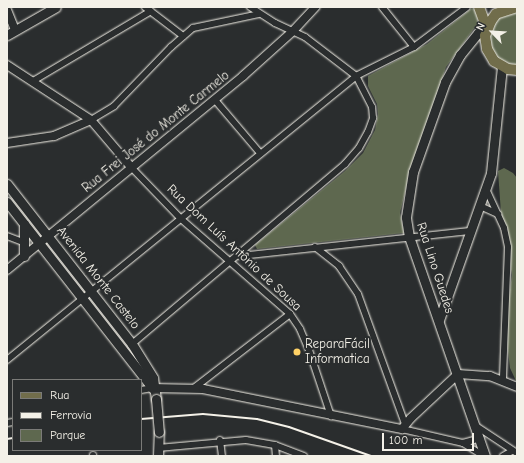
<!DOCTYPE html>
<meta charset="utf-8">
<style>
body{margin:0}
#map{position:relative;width:524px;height:463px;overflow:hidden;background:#2a2d2e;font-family:"Comic Neue",sans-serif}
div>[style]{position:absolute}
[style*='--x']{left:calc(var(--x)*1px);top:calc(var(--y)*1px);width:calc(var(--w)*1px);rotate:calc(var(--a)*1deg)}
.green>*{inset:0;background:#5e684f}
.roads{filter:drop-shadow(0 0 1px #f4f1e8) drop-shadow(0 0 1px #f4f1e8)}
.minor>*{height:6px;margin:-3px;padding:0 3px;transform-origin:3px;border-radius:3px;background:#2a2d2e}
.tertiary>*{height:8px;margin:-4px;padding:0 4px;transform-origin:4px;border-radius:4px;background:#2a2d2e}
.secondary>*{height:9px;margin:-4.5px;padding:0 4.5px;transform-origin:4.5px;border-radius:4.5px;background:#2a2d2e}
.primary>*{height:10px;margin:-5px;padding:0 5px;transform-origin:5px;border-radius:5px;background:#716d4b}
.rail>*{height:2px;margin:-1px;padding:0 1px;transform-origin:1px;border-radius:1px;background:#f4f1e8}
.bridges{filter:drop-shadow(0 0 1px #f4f1e8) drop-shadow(0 0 1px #f4f1e8)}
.secondary-bridge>*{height:9px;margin:-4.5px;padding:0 4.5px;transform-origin:4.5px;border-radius:4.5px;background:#2a2d2e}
.dots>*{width:11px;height:11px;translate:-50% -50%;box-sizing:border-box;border:2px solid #2a2d2e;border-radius:50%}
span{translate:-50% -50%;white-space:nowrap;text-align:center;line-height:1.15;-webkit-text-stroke:4px #2a2d2e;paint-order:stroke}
.street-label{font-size:13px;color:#f4f1e8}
.poi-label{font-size:13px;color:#f4f1e8}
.left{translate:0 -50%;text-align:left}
.frame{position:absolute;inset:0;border:8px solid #f4f1e8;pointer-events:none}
.legend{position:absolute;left:12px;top:379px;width:130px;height:72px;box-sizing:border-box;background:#2a2d2e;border:1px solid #7b7b78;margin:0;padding:5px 7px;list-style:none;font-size:12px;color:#f4f1e8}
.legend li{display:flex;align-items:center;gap:8px;height:20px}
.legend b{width:20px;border:1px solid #7b7b78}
.north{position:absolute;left:472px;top:12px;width:40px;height:40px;-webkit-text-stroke:3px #2a2d2e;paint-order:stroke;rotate:295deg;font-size:11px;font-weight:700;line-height:16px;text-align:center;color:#f4f1e8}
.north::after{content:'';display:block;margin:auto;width:14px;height:18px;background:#f4f1e8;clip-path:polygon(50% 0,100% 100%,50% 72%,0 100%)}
.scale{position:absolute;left:382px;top:433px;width:92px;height:18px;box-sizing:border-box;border:2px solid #f4f1e8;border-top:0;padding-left:5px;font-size:12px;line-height:14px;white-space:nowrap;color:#f4f1e8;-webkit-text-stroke:3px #2a2d2e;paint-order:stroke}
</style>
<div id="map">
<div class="green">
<i style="clip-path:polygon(472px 8px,477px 11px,478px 23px,446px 67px,409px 176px,400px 213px,404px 233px,257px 249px,255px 245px,345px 171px,363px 153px,375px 130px,378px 114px,377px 104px,368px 86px,368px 76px,427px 44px)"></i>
<i style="clip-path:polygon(517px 10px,517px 65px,511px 65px,495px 57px,490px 49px,489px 31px,499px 16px)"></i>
<i style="clip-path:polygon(504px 168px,513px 173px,517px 178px,517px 383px,510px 368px,505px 326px,512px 275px,501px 213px,498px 171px)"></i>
</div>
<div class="roads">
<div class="minor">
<i style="--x:145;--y:7;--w:48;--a:37.3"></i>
<i style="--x:382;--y:7;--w:51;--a:51.3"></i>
<i style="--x:33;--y:81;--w:137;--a:-30.7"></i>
<i style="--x:215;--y:100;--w:70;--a:49.7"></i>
<i style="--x:91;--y:120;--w:27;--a:-31"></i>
<i style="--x:114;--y:106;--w:82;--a:-46"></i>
<i style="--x:171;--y:47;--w:29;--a:-41"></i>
<i style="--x:193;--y:28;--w:67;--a:-12"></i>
<i style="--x:131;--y:167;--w:71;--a:46.1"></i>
<i style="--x:180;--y:218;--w:146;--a:41.1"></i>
<i style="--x:290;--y:314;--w:18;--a:56"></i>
<i style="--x:300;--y:329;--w:23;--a:67"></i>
<i style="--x:309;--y:350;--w:70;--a:71.6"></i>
<i style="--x:486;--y:189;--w:43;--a:65.2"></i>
<i style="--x:504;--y:228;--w:19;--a:78"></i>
<i style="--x:508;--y:247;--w:132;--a:92.2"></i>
<i style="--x:480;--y:206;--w:20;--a:24"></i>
<i style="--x:7;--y:236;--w:19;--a:21"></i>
<i style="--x:315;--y:247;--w:31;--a:38"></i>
<i style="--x:339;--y:266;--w:34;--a:56"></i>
<i style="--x:358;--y:294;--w:138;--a:70.1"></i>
<i style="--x:240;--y:256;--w:231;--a:-6.2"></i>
<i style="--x:132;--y:344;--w:279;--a:-40.2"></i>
<i style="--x:345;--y:164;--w:21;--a:-49"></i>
<i style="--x:359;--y:148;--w:18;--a:-61"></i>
<i style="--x:368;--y:132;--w:15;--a:-70"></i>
<i style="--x:373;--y:118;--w:11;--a:-95"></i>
<i style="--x:372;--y:107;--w:35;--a:-117"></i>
<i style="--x:356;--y:76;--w:64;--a:-142.6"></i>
<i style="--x:305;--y:37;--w:33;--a:-155"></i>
<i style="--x:275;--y:23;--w:30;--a:-147"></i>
<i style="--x:7;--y:360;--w:450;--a:-39.1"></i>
<i style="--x:356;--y:76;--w:65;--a:-26.6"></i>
<i style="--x:414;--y:47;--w:66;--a:-37"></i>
<i style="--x:194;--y:388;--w:121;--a:-37.6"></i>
<i style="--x:141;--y:390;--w:11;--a:-10"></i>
<i style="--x:7;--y:423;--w:6;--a:-9"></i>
<i style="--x:476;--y:426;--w:49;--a:33.4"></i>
<i style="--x:402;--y:429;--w:63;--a:12.9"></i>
<i style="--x:463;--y:443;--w:25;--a:32"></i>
<i style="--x:220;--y:440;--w:16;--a:83"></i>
<i style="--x:463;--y:443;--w:18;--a:-16"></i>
<i style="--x:275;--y:445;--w:11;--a:85"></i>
<i style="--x:158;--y:448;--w:88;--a:-5.2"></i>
<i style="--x:246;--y:440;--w:29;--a:10"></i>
<i style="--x:275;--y:445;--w:31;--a:21"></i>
<i style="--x:93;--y:455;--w:1;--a:90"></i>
<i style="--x:503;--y:456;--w:10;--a:-29"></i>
</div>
<div class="tertiary">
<i style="--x:7;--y:10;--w:22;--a:68"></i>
<i style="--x:7;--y:65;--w:100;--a:33.2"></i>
<i style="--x:91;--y:120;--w:62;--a:49.6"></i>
<i style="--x:7;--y:143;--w:48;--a:-8.5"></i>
<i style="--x:54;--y:136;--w:40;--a:-23.4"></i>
<i style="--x:7;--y:270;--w:306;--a:-39.4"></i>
<i style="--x:243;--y:76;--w:67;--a:-42"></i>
<i style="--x:293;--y:31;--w:33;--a:-47"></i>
<i style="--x:152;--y:388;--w:51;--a:1.1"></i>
<i style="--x:203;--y:389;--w:203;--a:11.4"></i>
<i style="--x:402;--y:429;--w:14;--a:-51"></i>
<i style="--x:411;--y:418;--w:64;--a:-43.1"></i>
<i style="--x:458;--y:374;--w:32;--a:4"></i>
<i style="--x:490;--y:376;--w:29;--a:22"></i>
</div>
<div class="secondary">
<i style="--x:7;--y:35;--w:56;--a:-29.7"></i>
<i style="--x:7;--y:184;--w:203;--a:52"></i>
<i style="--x:132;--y:344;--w:40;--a:58"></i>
<i style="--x:153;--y:378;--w:21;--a:82"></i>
<i style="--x:7;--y:202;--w:237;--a:52"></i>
<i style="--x:24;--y:256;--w:32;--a:-90"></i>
<i style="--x:439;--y:320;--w:156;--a:-70.5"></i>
<i style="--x:491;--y:173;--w:108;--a:-84.1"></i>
<i style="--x:158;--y:456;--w:24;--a:-88"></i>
<i style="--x:485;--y:456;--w:232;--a:-109.1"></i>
<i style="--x:409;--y:237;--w:20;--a:-99"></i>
<i style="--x:406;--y:217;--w:46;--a:-81.2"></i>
<i style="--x:413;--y:172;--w:96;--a:-70.4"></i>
<i style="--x:445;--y:82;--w:31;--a:-61"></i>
<i style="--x:460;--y:55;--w:28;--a:-51"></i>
<i style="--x:478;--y:33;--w:9;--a:-21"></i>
</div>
<div class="primary">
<i style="--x:479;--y:7;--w:23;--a:70"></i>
<i style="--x:517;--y:7;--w:22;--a:162"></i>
<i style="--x:496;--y:14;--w:9;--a:126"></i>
<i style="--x:491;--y:21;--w:16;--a:112"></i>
<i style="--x:485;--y:36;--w:13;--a:81"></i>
<i style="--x:487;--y:49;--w:14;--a:60"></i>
<i style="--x:494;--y:61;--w:16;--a:30"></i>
<i style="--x:508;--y:69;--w:9;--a:6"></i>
</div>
</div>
<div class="rail">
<i style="--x:141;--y:419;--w:62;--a:-4.6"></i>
<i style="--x:203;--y:414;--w:54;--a:5.3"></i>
<i style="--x:257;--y:419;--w:33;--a:14"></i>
<i style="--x:289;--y:427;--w:87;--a:19.5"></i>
<i style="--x:7;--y:439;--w:6;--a:-9"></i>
</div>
<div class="bridges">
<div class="secondary-bridge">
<i style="--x:156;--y:399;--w:33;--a:85"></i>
</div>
</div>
<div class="dots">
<i style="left:297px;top:352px;background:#ffd166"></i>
</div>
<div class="street-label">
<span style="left:156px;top:132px;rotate:-39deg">Rua Frei José do Monte Carmelo</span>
<span style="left:234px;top:248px;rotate:43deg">Rua Dom Luís Antônio de Sousa</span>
<span style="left:435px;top:268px;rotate:72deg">Rua Lino Guedes</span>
<span style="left:98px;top:278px;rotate:52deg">Avenida Monte Castelo</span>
</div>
<div class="poi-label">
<span class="left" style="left:305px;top:352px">ReparaFácil<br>Informatica</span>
</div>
<div class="frame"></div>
<ul class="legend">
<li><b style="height:5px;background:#716d4b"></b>Rua</li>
<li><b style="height:5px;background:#f4f1e8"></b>Ferrovia</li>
<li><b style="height:11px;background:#5e684f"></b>Parque</li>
</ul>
<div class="north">N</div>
<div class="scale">100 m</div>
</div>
